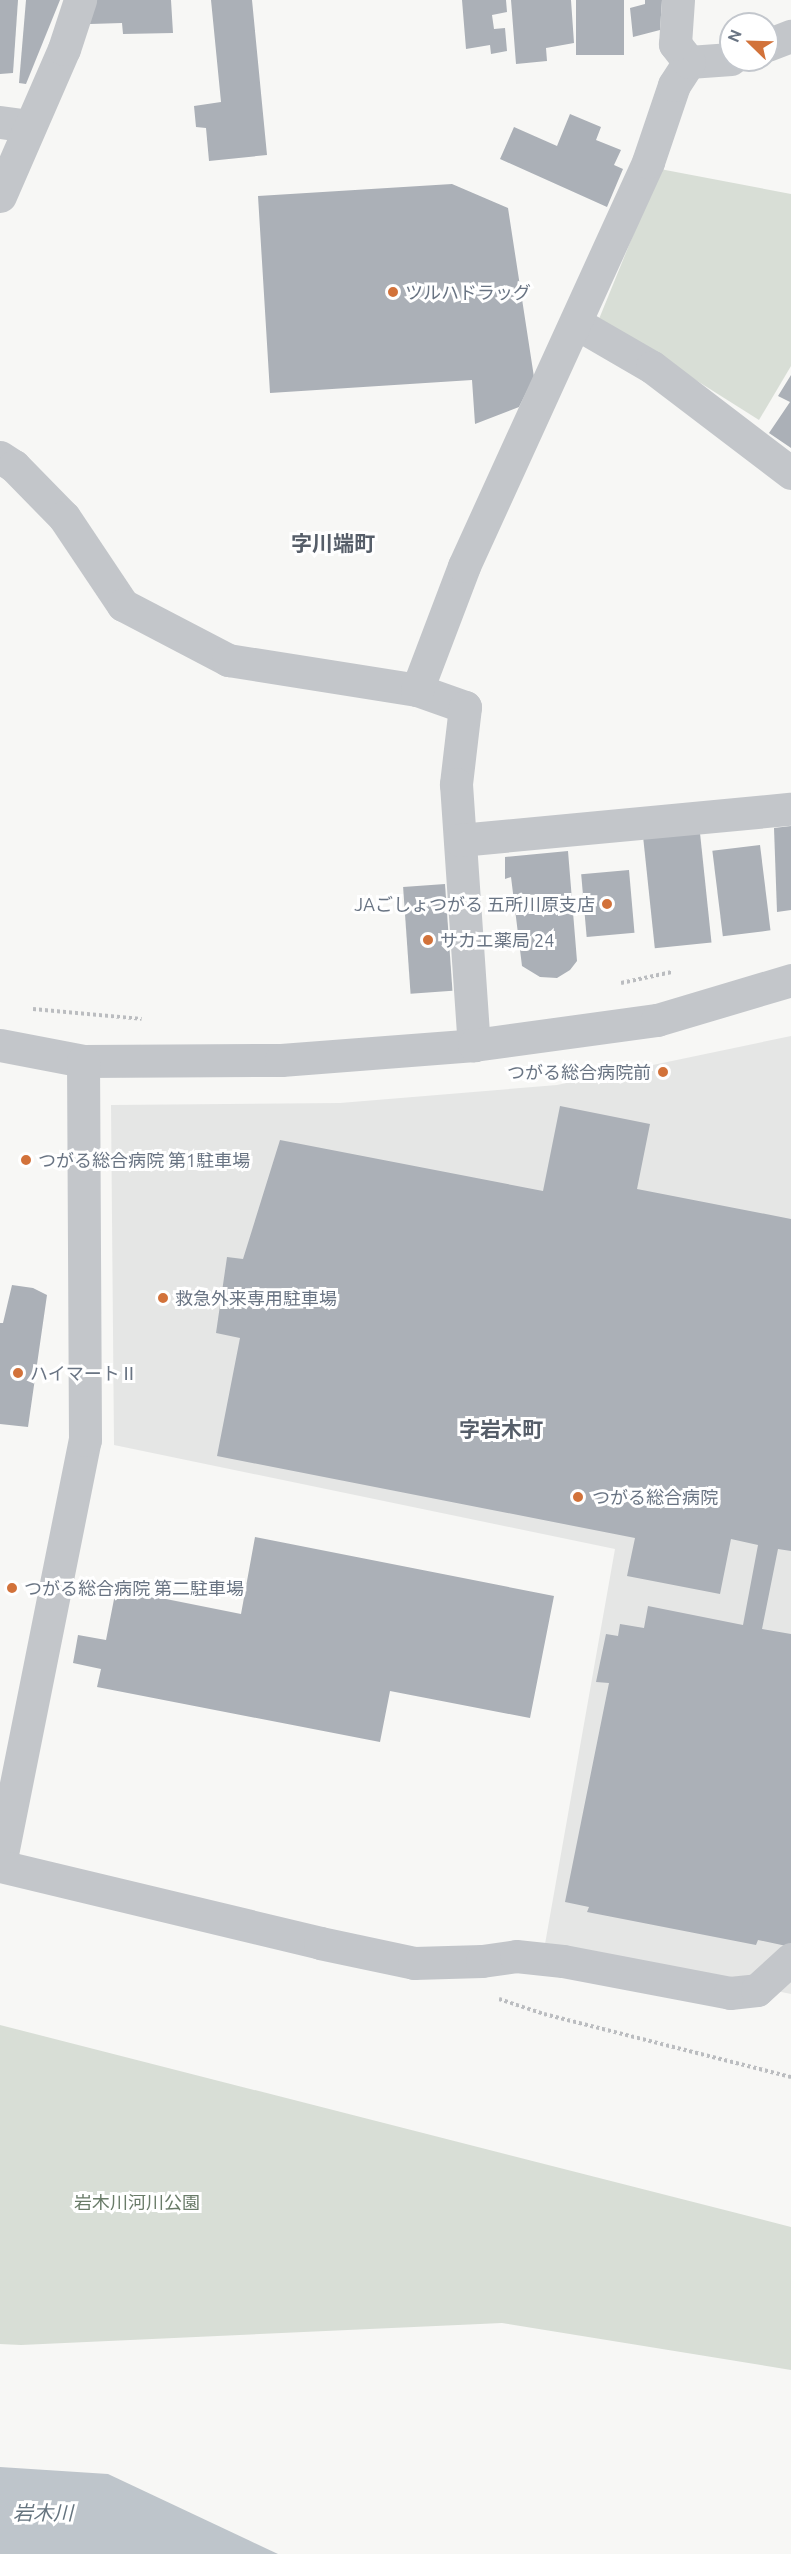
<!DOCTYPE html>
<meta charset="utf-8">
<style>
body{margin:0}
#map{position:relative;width:791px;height:2554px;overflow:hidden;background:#f7f7f5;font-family:Ubuntu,"Noto Sans JP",sans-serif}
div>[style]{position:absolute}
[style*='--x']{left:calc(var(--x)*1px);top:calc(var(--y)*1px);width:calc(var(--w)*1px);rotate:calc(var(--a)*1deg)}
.built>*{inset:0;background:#e5e6e5}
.green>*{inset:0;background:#d8ded6}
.water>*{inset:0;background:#bec5cb}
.building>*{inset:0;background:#abb0b7;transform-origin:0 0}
.path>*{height:4px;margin-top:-2px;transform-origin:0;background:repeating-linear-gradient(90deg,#bbbdc0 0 3px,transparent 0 6px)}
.minor>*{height:33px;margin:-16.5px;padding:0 16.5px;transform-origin:16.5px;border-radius:16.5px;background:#c3c6ca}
.dots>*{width:16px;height:16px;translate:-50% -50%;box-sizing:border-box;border:3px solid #fff;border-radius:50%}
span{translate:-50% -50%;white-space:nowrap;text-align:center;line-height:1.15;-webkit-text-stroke:6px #fff;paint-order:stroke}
.poi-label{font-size:18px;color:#697483}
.left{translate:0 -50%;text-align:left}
.right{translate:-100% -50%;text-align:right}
.park-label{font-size:18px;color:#697b68}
.water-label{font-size:20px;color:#65747f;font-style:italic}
.quarter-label{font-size:21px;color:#565e69;font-weight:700}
.north{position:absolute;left:719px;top:12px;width:60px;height:60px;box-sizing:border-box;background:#fff;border:2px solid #c3c7cd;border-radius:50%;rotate:293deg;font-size:16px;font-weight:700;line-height:24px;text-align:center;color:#697483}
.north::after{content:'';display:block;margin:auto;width:21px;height:27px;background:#d2723a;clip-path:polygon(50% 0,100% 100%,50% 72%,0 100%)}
</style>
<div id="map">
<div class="built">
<i style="clip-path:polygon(791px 1036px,791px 1994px,545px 1944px,615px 1549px,114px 1445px,111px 1105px,340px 1103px,557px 1085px)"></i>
</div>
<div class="green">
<i style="clip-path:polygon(660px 169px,791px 194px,791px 366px,759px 420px,599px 319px)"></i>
<i style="clip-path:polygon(0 2025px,791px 2227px,791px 2370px,502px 2323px,21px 2345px,0 2344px)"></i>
</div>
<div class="water">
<i style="clip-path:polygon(0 2467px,108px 2474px,278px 2554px,0 2554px)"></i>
</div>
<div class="building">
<i style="clip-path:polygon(0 0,18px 0,13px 73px,0 74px)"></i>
<i style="clip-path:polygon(26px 0,60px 0,26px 84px,19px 83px)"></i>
<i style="clip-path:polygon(91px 0,171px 0,173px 33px,123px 34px,122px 23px,90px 24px)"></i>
<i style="clip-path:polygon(211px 0,252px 0,267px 155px,209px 161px,206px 128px,196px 127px,194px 106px,221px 102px)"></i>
<i style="clip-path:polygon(462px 0,506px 0,507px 12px,492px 15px,494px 29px,505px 28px,507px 51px,491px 54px,490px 45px,466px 49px)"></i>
<i style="clip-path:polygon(511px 0,571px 0,574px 43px,546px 48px,547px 61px,516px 64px)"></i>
<i style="left:576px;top:0;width:48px;height:55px"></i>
<i style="clip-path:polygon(645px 0,662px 0,660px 30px,633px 37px,630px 8px,645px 4px)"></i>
<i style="clip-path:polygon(570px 114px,601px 127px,596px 140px,621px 150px,614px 165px,623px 169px,607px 207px,500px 159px,514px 127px,557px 146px)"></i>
<i style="clip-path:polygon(452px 184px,508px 208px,534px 377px,519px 407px,475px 424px,472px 380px,270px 393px,258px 196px)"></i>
<i style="clip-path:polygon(791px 375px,791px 448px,769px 433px,790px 402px,778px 396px)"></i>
<i style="clip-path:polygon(791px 826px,791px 910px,777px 912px,774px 828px)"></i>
<i style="left:700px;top:833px;width:110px;height:57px;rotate:84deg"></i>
<i style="left:760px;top:845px;width:86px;height:48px;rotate:83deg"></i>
<i style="clip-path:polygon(568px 851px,577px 961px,570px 970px,557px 978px,540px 977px,522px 966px,511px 877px,505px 879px,505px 857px)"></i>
<i style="left:629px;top:870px;width:63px;height:48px;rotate:85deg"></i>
<i style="left:445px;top:884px;width:107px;height:42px;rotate:86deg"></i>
<i style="clip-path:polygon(560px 1106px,650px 1124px,637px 1189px,791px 1219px,791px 1551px,778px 1549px,762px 1629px,791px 1634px,791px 1947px,758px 1940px,756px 1945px,587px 1912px,589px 1907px,565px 1902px,609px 1683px,596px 1682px,606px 1634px,618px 1636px,620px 1624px,644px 1628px,648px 1606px,743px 1625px,758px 1545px,731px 1539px,720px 1594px,627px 1576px,635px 1538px,217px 1456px,240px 1338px,216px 1333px,227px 1257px,243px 1259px,280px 1140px,543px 1191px)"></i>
<i style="clip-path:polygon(12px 1285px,33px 1288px,47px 1295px,28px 1427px,0 1424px,0 1323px,3px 1323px)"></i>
<i style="clip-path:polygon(255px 1537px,554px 1596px,530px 1718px,390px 1691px,380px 1742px,97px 1687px,101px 1669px,73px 1663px,78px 1635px,106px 1640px,116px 1589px,241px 1614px)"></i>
</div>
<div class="path">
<i style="--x:621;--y:983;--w:52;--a:-12.2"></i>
<i style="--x:33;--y:1009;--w:109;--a:5.2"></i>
<i style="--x:499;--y:1999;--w:47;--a:18.4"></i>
<i style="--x:544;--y:2014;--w:255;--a:14.3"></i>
</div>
<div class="minor">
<i style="--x:767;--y:45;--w:26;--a:-21"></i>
<i style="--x:689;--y:62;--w:42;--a:-4.1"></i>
<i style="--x:0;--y:122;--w:30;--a:8"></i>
<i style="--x:0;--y:196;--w:160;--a:-66.5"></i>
<i style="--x:64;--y:49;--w:52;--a:-71.9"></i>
<i style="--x:576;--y:323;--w:88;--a:30.1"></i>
<i style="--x:652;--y:367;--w:175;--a:37.3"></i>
<i style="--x:0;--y:457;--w:17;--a:33"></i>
<i style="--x:14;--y:466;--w:71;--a:45.6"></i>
<i style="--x:64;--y:517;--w:106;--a:56.2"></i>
<i style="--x:123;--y:605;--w:119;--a:27.6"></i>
<i style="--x:228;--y:660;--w:191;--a:9"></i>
<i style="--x:417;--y:690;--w:51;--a:19.5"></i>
<i style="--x:465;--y:707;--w:78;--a:96.7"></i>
<i style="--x:456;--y:784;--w:262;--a:86.1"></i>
<i style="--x:417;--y:690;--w:133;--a:-69.2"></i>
<i style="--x:464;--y:566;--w:444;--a:-65.5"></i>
<i style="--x:648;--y:162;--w:81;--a:-71.3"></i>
<i style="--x:674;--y:85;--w:27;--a:-57"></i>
<i style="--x:689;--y:62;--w:23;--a:-128"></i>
<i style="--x:675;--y:44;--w:44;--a:-86.1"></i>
<i style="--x:460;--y:840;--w:332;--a:-5.4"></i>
<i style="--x:0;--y:1045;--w:85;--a:10.9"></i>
<i style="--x:83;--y:1061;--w:198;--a:-0.3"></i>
<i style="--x:281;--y:1060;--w:194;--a:-4.4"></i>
<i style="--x:474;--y:1045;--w:185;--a:-7.8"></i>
<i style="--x:657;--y:1020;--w:140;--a:-16.6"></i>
<i style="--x:0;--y:1864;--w:432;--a:-78.7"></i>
<i style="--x:85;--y:1440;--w:379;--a:-90.3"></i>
<i style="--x:0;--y:1866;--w:329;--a:13.5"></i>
<i style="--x:320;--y:1943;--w:96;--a:12"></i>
<i style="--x:414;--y:1963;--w:68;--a:-1.7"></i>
<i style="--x:482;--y:1961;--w:34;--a:-8"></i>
<i style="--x:516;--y:1956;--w:47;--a:6.1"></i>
<i style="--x:563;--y:1961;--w:170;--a:10.8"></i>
<i style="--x:730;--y:1993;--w:27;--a:-6"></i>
<i style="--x:757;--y:1990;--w:46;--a:-42.4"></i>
</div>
<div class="dots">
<i style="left:393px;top:292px;background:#d2723a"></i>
<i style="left:607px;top:904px;background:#d2723a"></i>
<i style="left:428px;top:940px;background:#d2723a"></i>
<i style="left:663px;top:1072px;background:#d2723a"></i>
<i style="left:26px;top:1160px;background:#d2723a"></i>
<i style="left:163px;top:1298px;background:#d2723a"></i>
<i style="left:18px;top:1373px;background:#d2723a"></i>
<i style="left:578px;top:1497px;background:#d2723a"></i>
<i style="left:12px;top:1588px;background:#d2723a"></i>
</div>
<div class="poi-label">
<span class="left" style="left:405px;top:292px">ツルハドラッグ</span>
<span class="right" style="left:595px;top:904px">JAごしょつがる 五所川原支店</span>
<span class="left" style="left:440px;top:940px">サカエ薬局 24</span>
<span class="right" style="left:651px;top:1072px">つがる総合病院前</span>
<span class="left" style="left:38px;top:1160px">つがる総合病院 第1駐車場</span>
<span class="left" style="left:175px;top:1298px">救急外来専用駐車場</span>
<span class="left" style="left:30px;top:1373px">ハイマートⅡ</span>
<span class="left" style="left:592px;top:1497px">つがる総合病院</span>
<span class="left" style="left:24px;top:1588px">つがる総合病院 第二駐車場</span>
</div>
<div class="park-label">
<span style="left:137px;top:2202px">岩木川河川公園</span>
</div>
<div class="water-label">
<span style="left:43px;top:2512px">岩木川</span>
</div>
<div class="quarter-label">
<span style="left:333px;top:543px">字川端町</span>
<span style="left:501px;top:1429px">字岩木町</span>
</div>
<div class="north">N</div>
</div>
